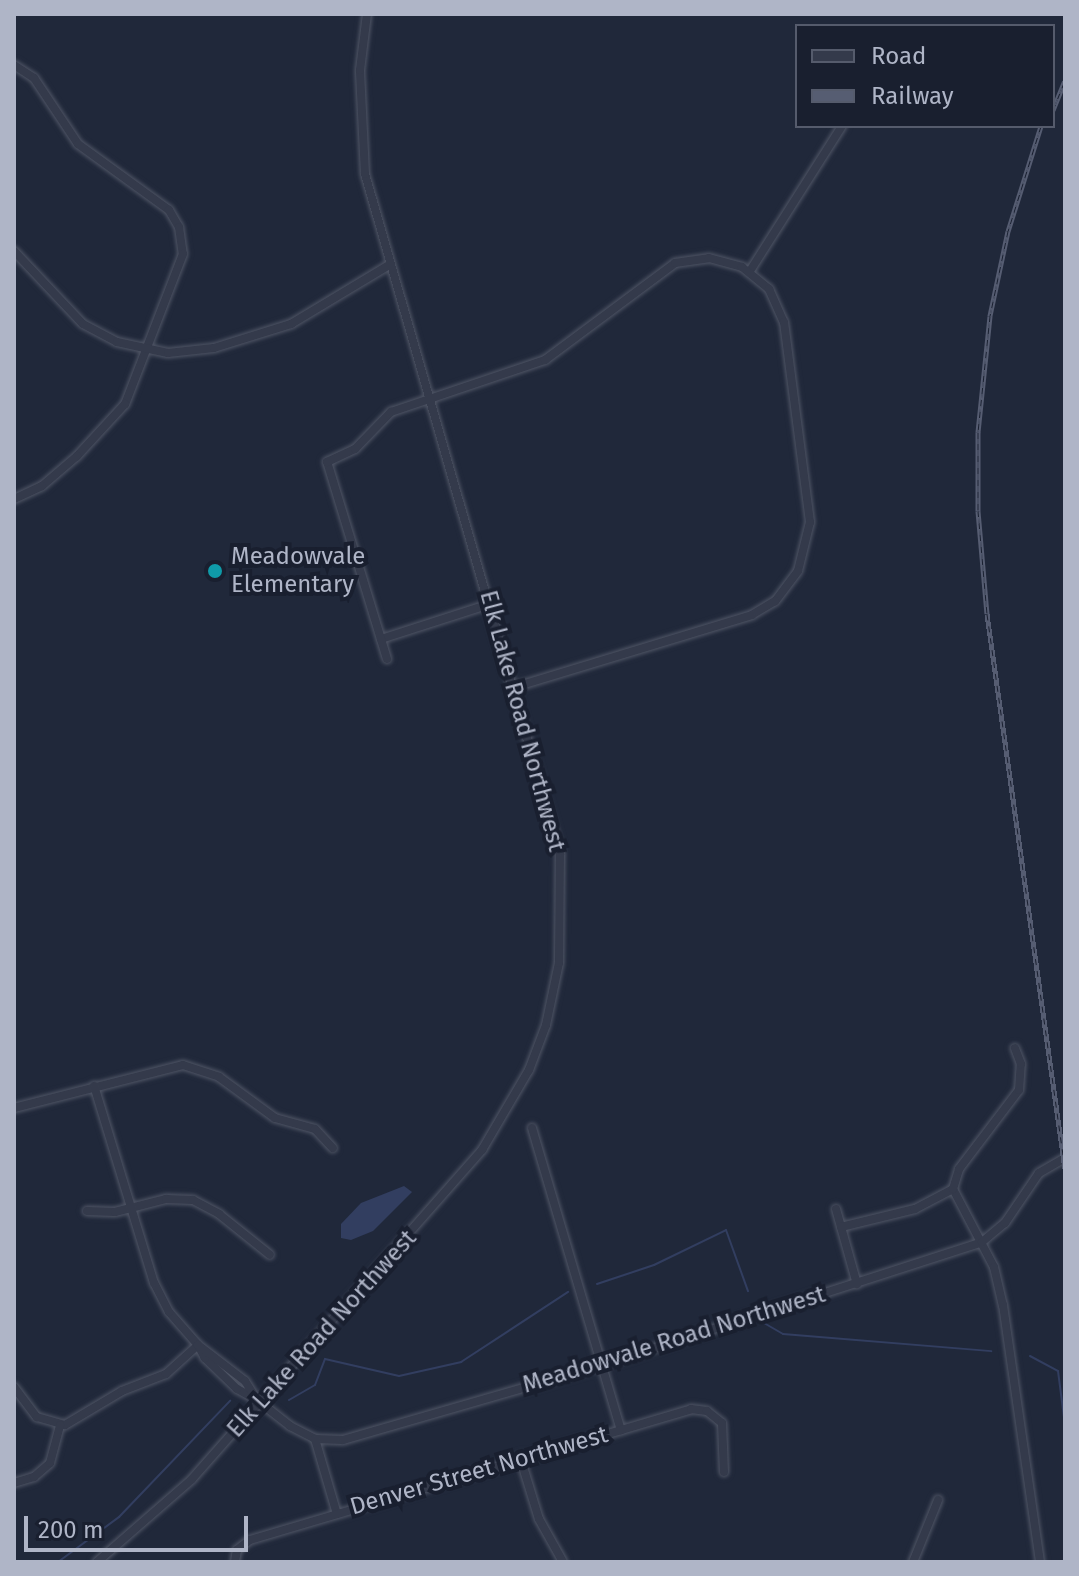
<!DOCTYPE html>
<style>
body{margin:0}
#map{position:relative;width:1079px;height:1576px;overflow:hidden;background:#20283a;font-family:"Fira Sans",sans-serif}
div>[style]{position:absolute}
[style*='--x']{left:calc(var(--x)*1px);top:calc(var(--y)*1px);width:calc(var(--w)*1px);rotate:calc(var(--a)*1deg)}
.water>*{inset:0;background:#323e60}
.stream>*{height:2px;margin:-1px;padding:0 1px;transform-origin:1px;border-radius:1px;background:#323e60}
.roads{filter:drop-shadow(0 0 2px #4f5565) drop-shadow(0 0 2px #4f5565)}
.minor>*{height:8px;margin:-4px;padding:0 4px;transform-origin:4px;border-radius:4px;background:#343a4b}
.rail>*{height:5px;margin-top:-2.5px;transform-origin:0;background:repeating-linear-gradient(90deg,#191f2f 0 6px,#565d72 0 12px);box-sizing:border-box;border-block:2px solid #565d72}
.dots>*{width:22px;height:22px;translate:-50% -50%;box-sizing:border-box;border:4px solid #191f2f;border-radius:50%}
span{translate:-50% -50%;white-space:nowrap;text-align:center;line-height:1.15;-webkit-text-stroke:8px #191f2f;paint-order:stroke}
.poi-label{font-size:24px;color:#afb5c7}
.left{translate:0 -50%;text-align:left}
.street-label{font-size:24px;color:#afb5c7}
.frame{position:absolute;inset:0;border:16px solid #afb5c7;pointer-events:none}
.legend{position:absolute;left:795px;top:24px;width:260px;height:104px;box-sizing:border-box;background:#191f2f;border:2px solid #555b6c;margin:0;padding:10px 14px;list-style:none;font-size:24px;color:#afb5c7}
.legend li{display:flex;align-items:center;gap:16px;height:40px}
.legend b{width:40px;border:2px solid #555b6c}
.scale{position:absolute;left:24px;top:1516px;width:224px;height:36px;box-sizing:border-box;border:4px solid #afb5c7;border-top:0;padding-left:10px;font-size:24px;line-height:28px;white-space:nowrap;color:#afb5c7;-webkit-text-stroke:6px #191f2f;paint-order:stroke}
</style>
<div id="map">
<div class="water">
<i style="clip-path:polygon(404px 1186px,412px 1192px,373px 1231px,351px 1240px,341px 1238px,341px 1224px,361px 1203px)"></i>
</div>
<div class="stream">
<i style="--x:597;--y:1284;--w:60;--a:-18.4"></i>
<i style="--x:654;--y:1265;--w:80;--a:-25.9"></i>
<i style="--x:726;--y:1230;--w:65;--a:70.2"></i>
<i style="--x:764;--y:1323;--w:22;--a:30"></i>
<i style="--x:783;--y:1334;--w:209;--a:4.7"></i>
<i style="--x:1030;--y:1356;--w:32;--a:28"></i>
<i style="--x:1058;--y:1371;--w:54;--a:82.6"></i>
<i style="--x:289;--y:1400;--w:30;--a:-30"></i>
<i style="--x:315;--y:1385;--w:28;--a:-69"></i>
<i style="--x:325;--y:1359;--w:76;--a:12.9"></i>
<i style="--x:399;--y:1376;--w:64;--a:-12.7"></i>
<i style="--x:461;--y:1362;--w:128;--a:-33.2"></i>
<i style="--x:58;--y:1562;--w:76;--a:-36.4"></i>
<i style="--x:119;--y:1517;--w:161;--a:-46.3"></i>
</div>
<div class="roads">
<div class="minor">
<i style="--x:14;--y:65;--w:24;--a:33"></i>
<i style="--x:34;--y:78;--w:79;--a:56.3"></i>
<i style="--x:78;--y:144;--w:112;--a:36"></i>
<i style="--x:169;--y:210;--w:20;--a:60"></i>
<i style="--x:179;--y:227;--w:27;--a:82"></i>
<i style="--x:183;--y:254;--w:161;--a:111.1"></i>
<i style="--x:125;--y:404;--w:71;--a:132.7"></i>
<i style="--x:77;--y:456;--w:46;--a:139.4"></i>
<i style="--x:42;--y:486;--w:31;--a:155"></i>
<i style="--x:14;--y:251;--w:100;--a:46.6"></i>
<i style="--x:83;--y:324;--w:38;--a:28"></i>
<i style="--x:117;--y:342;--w:52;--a:12.2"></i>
<i style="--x:168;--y:353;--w:46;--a:-6.2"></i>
<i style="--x:214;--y:348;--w:81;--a:-17.3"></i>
<i style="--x:291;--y:324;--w:114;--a:-31"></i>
<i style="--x:750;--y:271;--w:172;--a:-57.6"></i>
<i style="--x:381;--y:639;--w:114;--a:-17.8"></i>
<i style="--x:387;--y:659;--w:206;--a:-106.9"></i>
<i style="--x:327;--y:462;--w:31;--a:-25"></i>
<i style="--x:355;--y:449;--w:52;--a:-45.8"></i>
<i style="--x:391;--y:412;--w:163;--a:-18.7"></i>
<i style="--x:545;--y:360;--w:162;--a:-36.7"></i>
<i style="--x:675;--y:263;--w:34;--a:-8"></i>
<i style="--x:709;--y:258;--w:34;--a:15"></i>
<i style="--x:742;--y:267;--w:35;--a:39"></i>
<i style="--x:769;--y:289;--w:36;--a:66"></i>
<i style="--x:784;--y:322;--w:202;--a:82.6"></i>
<i style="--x:810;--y:522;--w:50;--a:103.8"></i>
<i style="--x:798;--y:571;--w:38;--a:127"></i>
<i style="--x:775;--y:601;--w:27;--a:149"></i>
<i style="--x:752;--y:615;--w:248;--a:163.1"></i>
<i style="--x:14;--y:1108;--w:174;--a:-14.3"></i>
<i style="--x:183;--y:1065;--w:38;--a:18"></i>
<i style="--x:219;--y:1077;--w:69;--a:36.2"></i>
<i style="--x:275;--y:1118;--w:41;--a:15.4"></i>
<i style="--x:315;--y:1129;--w:26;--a:47"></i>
<i style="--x:532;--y:1128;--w:315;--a:73.6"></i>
<i style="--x:953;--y:1189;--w:88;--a:62.3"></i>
<i style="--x:994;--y:1267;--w:39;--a:77"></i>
<i style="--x:1003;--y:1305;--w:260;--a:81.8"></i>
<i style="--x:836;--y:1209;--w:78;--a:74.4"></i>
<i style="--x:87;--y:1211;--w:28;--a:2"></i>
<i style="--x:115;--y:1212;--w:53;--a:-14.3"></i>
<i style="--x:166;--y:1199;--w:27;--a:2"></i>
<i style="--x:193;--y:1200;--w:30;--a:28"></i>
<i style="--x:219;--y:1214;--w:65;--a:38.8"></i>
<i style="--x:841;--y:1227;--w:76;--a:-13.7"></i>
<i style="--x:915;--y:1209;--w:43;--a:-27.8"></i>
<i style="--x:953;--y:1189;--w:21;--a:-73"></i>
<i style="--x:959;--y:1169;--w:99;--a:-52.8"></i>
<i style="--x:1019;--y:1090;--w:26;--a:-86"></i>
<i style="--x:1021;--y:1064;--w:17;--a:-111"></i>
<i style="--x:14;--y:1387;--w:38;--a:53"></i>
<i style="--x:37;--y:1417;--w:29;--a:16"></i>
<i style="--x:65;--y:1425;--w:66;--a:-30.8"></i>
<i style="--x:122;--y:1391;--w:47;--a:-21.1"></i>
<i style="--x:166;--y:1374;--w:43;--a:-42.2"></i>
<i style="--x:198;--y:1345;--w:44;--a:-131.3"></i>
<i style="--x:169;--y:1312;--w:33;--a:-117"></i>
<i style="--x:154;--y:1283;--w:206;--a:-106.9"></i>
<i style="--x:257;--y:1400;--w:23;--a:-151"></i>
<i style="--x:237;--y:1389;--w:45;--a:-135.9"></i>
<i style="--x:205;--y:1358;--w:15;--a:-118"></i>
<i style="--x:198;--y:1345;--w:59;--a:37.5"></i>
<i style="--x:245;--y:1381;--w:22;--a:58"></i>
<i style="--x:257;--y:1400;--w:42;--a:38.2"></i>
<i style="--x:290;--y:1426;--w:28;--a:27"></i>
<i style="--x:315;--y:1439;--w:28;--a:2"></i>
<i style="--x:343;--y:1440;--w:270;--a:-16.1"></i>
<i style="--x:602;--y:1365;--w:399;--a:-17.9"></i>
<i style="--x:982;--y:1242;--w:30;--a:-40"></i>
<i style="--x:1005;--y:1223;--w:60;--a:-55.8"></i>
<i style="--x:1039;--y:1173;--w:30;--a:-30"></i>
<i style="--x:315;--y:1439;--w:78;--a:73.7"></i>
<i style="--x:520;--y:1457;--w:65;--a:73"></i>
<i style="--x:539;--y:1519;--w:49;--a:60.8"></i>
<i style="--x:14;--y:1483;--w:21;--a:-17"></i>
<i style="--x:34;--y:1477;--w:21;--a:-41"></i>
<i style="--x:50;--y:1463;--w:39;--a:-75"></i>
<i style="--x:97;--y:1562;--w:126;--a:-41.1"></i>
<i style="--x:192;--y:1479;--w:439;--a:-48.6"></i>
<i style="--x:482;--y:1150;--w:93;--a:-59.6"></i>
<i style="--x:529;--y:1070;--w:48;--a:-69.3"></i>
<i style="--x:546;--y:1025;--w:63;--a:-78.2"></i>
<i style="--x:559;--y:963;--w:110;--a:-89.5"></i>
<i style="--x:560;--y:853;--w:706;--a:-106.02"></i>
<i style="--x:365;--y:174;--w:104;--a:-92.8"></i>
<i style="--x:360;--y:70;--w:56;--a:-82.9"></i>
<i style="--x:235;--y:1562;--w:12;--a:-81"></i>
<i style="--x:237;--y:1550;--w:16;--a:-38"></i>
<i style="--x:250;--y:1540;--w:460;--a:-16.5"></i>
<i style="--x:691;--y:1409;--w:16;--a:7"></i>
<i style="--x:707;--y:1411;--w:19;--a:39"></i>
<i style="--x:722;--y:1423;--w:49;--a:87.7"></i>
<i style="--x:913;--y:1562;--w:67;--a:-68"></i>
</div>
</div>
<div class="rail">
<i style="--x:1053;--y:110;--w:31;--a:-68"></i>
<i style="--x:1041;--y:126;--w:110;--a:107.4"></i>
<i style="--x:1008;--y:231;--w:87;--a:102"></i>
<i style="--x:990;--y:316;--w:117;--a:95.9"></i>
<i style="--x:978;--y:432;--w:79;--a:90"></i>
<i style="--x:978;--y:511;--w:103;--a:85"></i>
<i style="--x:987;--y:614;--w:560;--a:82"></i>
</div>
<div class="dots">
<i style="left:215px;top:571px;background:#0f9aa8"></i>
</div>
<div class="poi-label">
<span class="left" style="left:231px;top:571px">Meadowvale<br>Elementary</span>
</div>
<div class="street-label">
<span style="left:522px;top:721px;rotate:75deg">Elk Lake Road Northwest</span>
<span style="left:322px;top:1334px;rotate:-48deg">Elk Lake Road Northwest</span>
<span style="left:674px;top:1340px;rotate:-17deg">Meadowvale Road Northwest</span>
<span style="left:479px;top:1471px;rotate:-16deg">Denver Street Northwest</span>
</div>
<div class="frame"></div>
<ul class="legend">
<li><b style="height:10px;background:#343a4b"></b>Road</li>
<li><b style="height:10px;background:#565d72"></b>Railway</li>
</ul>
<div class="scale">200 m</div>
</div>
